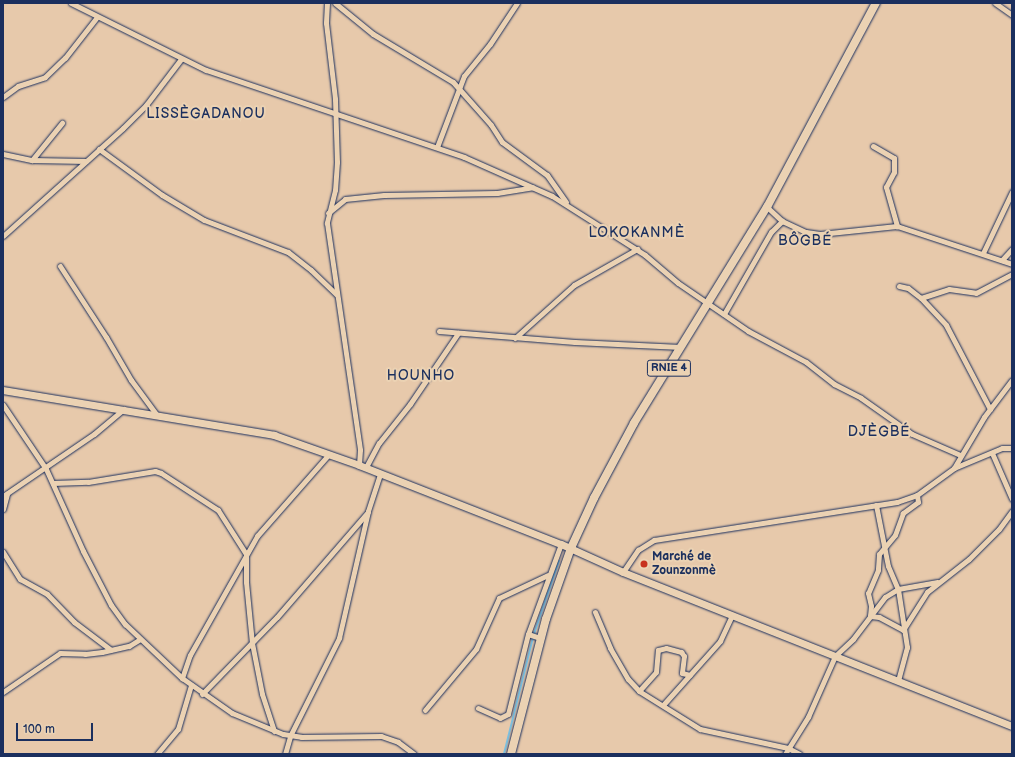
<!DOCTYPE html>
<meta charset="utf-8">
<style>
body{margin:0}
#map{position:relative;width:1015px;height:757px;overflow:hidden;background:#e7c9ab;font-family:"Balsamiq Sans",sans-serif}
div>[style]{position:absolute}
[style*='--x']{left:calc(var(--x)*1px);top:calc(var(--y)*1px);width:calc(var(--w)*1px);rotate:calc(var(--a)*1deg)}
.stream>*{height:1.5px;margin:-0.75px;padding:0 0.75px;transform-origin:0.75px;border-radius:0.75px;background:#7fc2e0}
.roads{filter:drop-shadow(0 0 1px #1b2f5e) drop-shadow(0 0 1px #1b2f5e)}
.street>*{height:5px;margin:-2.5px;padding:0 2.5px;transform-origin:2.5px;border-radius:2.5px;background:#ebd2b3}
.secondary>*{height:7px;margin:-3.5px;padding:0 3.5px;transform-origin:3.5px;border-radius:3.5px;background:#ebd2b3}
.primary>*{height:8px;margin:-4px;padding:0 4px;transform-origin:4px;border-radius:4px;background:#ebd2b3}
.dots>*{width:11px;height:11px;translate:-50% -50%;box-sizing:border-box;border:2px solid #ebd2b3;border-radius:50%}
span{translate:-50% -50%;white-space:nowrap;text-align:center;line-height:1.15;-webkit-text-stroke:4px #ebd2b3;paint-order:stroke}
.shield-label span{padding:1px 3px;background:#ebd2b3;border:1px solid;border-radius:3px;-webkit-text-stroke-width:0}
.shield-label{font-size:11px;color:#1b2f5e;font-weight:700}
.poi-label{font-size:12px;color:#1b2f5e;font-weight:700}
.left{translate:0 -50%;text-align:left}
.quarter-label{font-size:14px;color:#1b2f5e;letter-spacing:1px}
.frame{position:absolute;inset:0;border:4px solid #1b2f5e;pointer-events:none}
.scale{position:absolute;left:16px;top:723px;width:77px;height:18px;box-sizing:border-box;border:2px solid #1b2f5e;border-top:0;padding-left:5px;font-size:12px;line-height:14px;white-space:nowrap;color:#1b2f5e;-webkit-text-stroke:3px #ebd2b3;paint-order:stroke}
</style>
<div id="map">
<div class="stream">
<i style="--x:534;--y:634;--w:77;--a:-71.1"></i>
<i style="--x:504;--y:754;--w:120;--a:-76"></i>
</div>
<div class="roads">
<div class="street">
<i style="--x:71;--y:3;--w:151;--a:26.4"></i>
<i style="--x:206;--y:70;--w:272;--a:18.6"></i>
<i style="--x:464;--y:157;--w:96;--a:23.9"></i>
<i style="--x:552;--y:196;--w:110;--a:32.4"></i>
<i style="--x:645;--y:255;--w:43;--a:40.3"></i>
<i style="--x:678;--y:283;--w:85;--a:34.4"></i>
<i style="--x:748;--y:331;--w:66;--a:28.1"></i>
<i style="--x:806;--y:362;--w:36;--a:38"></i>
<i style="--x:834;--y:384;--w:30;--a:27"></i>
<i style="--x:861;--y:398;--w:62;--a:35.2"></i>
<i style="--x:912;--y:434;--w:52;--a:23.6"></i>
<i style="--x:327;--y:3;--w:20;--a:93"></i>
<i style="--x:326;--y:23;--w:77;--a:83.2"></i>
<i style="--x:335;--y:99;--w:63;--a:88.2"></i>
<i style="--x:337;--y:162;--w:28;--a:94"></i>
<i style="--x:335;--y:190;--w:34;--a:104"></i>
<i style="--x:327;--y:223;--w:229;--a:81.7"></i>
<i style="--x:360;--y:450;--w:15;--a:94"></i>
<i style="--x:335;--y:3;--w:49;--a:39.2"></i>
<i style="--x:373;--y:34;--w:93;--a:31"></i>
<i style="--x:453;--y:82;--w:57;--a:48.5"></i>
<i style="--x:491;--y:125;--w:20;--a:57"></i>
<i style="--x:502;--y:142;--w:56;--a:36.3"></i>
<i style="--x:547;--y:175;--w:33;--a:55"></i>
<i style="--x:995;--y:3;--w:21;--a:35"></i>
<i style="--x:3;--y:97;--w:19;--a:-36"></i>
<i style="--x:18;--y:86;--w:28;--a:-18"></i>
<i style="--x:45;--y:77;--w:28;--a:-44"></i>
<i style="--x:65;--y:58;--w:52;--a:-52"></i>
<i style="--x:873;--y:146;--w:24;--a:30"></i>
<i style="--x:894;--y:158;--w:14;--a:90"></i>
<i style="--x:894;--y:172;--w:17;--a:118"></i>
<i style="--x:886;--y:187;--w:41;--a:74.2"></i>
<i style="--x:437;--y:147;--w:76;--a:-69.2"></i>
<i style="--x:464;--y:76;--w:41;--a:-50.9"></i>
<i style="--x:490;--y:44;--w:49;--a:-56.6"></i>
<i style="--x:99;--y:149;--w:78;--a:36.1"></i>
<i style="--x:162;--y:195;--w:49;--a:30.8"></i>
<i style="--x:204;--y:220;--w:90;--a:20.9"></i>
<i style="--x:288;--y:252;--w:29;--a:38"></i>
<i style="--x:311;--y:270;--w:35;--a:44"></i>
<i style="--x:3;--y:154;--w:30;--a:12"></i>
<i style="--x:32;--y:160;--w:54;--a:1.1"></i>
<i style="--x:32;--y:160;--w:48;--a:-51"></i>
<i style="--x:767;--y:207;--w:21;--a:43"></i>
<i style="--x:782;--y:221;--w:26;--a:25"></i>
<i style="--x:806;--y:232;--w:14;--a:8"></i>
<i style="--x:820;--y:234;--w:77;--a:-5.9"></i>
<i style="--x:897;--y:226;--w:121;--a:18.3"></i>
<i style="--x:328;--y:213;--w:22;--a:-39"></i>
<i style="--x:345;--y:199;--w:39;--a:-6"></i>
<i style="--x:384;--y:195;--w:113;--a:-1"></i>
<i style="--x:497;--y:193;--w:36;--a:-9"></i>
<i style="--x:3;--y:236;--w:161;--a:-42"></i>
<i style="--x:123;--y:128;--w:33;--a:-45"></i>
<i style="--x:146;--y:105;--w:58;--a:-52.7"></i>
<i style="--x:983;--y:253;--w:68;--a:-64.6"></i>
<i style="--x:1002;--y:260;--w:15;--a:-48"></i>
<i style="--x:60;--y:266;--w:85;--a:57.1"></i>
<i style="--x:106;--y:337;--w:50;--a:59.8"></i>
<i style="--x:131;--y:380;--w:42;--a:53.7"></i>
<i style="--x:899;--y:286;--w:9;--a:13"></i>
<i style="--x:908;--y:288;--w:16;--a:38"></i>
<i style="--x:921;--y:298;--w:29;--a:-18"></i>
<i style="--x:949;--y:289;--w:27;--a:8"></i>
<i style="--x:976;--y:293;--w:41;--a:-27.8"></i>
<i style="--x:921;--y:298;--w:37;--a:47"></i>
<i style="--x:946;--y:325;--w:95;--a:62.4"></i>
<i style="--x:724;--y:314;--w:95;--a:-60.2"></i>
<i style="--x:771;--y:232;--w:16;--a:-45"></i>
<i style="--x:439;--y:331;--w:136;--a:4.6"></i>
<i style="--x:575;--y:342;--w:106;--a:2.7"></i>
<i style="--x:515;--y:338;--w:79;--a:-41.9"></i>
<i style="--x:574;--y:285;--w:73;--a:-29.7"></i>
<i style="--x:3;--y:405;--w:77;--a:56.1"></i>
<i style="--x:46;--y:469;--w:90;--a:65.7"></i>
<i style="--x:83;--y:551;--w:61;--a:62.6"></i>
<i style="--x:111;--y:605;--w:24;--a:54"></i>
<i style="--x:125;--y:624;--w:79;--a:43.5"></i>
<i style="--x:182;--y:678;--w:61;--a:35"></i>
<i style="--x:232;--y:713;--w:55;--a:22.4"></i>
<i style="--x:283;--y:734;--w:18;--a:9"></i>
<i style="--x:301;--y:737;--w:80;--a:-0.7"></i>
<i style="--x:381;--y:736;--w:18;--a:19"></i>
<i style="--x:398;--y:742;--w:20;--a:37"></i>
<i style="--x:992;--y:453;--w:50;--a:66.5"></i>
<i style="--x:366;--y:467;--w:27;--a:-62"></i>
<i style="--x:379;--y:443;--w:50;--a:-51.5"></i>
<i style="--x:410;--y:404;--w:86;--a:-55.9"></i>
<i style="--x:954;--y:468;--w:59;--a:-59.5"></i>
<i style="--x:984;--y:417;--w:46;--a:-52.9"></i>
<i style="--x:53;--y:483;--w:35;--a:-2"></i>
<i style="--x:88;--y:482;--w:68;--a:-9.3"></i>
<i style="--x:155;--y:471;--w:6;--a:18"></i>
<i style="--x:161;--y:473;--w:68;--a:33"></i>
<i style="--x:218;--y:510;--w:52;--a:57.5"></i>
<i style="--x:246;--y:554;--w:28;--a:90"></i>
<i style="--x:246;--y:582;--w:61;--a:84.4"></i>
<i style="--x:252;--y:643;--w:52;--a:78.9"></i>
<i style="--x:262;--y:694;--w:39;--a:72"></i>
<i style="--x:917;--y:495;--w:7;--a:82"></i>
<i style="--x:918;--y:502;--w:19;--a:144"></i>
<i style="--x:903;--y:513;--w:23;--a:110"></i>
<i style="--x:895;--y:535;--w:25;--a:130"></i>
<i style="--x:879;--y:554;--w:16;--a:94"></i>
<i style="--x:878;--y:570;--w:25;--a:113"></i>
<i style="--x:868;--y:593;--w:13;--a:77"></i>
<i style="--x:871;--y:606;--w:10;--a:96"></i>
<i style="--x:870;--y:616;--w:9;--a:6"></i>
<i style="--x:879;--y:617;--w:27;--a:28"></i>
<i style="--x:903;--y:630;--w:45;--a:-57.7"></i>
<i style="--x:927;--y:592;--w:53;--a:-38.2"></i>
<i style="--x:969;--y:559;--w:42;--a:-45"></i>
<i style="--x:999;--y:529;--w:22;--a:-54"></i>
<i style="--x:3;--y:496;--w:110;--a:-34.3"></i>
<i style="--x:94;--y:434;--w:39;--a:-40"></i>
<i style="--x:876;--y:505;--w:62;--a:78.9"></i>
<i style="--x:888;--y:566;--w:25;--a:67"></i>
<i style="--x:898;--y:589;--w:59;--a:81.2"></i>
<i style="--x:907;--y:647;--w:35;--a:105"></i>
<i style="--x:3;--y:509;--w:16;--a:-75"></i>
<i style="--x:3;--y:552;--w:32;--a:58"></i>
<i style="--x:20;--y:579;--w:31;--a:29"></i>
<i style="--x:47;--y:594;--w:39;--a:46"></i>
<i style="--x:74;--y:622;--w:46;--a:37.1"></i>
<i style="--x:623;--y:572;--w:27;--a:-56"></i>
<i style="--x:638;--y:550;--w:19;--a:-32"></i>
<i style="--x:654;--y:540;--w:246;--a:-8.9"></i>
<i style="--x:897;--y:502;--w:21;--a:-19"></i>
<i style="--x:917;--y:495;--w:46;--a:-36.1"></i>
<i style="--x:954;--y:468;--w:52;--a:-22.6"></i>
<i style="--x:1002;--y:448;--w:10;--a:0"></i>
<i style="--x:595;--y:612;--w:39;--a:67"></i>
<i style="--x:610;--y:648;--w:36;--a:60"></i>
<i style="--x:628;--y:679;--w:16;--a:47"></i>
<i style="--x:639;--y:691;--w:72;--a:31.9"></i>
<i style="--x:700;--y:729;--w:90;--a:12.2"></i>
<i style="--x:788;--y:748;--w:13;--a:27"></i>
<i style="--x:528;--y:634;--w:13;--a:18"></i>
<i style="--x:182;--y:678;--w:24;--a:-71"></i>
<i style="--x:190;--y:655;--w:137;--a:-60.6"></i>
<i style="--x:257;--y:536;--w:109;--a:-48.7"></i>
<i style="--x:639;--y:691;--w:25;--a:-48"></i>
<i style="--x:656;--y:672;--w:22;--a:-85"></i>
<i style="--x:658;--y:650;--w:8;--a:-14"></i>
<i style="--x:666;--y:648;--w:16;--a:15"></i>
<i style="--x:681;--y:652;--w:5;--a:53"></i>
<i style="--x:684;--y:656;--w:17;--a:97"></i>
<i style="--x:682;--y:673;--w:8;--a:14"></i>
<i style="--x:3;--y:692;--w:69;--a:-34.4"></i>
<i style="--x:60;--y:653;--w:25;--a:2"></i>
<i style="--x:85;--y:654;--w:17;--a:-7"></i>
<i style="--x:102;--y:652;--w:28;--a:-13"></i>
<i style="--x:129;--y:646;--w:13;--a:-32"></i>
<i style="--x:202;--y:694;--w:107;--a:-45.8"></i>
<i style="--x:277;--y:617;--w:139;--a:-49.1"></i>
<i style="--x:663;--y:705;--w:86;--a:-48.3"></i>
<i style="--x:720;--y:641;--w:29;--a:-65"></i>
<i style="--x:478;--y:708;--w:24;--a:24"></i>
<i style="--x:500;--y:718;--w:9;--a:-27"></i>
<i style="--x:508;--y:714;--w:82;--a:-76"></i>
<i style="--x:528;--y:634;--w:96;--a:-69.9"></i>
<i style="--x:425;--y:710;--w:80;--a:-50.1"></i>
<i style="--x:476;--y:649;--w:56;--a:-65.7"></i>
<i style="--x:499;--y:598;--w:54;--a:-25.1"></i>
<i style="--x:157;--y:754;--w:33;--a:-50"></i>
<i style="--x:178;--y:729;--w:46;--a:-73.5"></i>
<i style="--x:285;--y:754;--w:19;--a:-74"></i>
<i style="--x:290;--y:736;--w:110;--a:-63.4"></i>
<i style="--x:339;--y:638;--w:130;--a:-77.1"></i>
<i style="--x:368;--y:511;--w:40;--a:-72"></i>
<i style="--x:785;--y:754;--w:44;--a:-58.1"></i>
<i style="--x:808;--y:717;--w:67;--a:-66.1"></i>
<i style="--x:835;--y:656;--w:25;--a:-43"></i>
<i style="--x:853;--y:639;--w:53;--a:-52.7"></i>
<i style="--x:885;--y:597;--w:15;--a:-32"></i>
<i style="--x:898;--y:589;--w:40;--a:-10"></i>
</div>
<div class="secondary">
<i style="--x:3;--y:390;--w:275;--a:9.4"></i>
<i style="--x:274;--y:435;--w:90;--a:19.4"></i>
<i style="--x:359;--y:465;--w:217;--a:21.4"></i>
<i style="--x:561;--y:544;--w:68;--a:24.3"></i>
<i style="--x:623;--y:572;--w:418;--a:21.6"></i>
</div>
<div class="primary">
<i style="--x:511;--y:754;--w:139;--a:-75.5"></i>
<i style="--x:546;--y:619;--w:75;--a:-70.6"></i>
<i style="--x:571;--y:548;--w:55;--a:-65.3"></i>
<i style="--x:594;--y:498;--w:85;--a:-61.9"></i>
<i style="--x:634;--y:423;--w:254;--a:-58.4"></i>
<i style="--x:767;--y:207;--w:231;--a:-61.9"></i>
</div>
</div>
<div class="dots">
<i style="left:644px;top:564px;background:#c8321e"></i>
</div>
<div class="shield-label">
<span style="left:669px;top:368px">RNIE 4</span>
</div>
<div class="poi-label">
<span class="left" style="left:652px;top:564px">Marché de<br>Zounzonmè</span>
</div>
<div class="quarter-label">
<span style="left:206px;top:114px">LISSÈGADANOU</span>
<span style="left:637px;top:233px">LOKOKANMÈ</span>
<span style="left:805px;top:241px">BÔGBÉ</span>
<span style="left:421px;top:376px">HOUNHO</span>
<span style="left:879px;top:432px">DJÈGBÉ</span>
</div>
<div class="frame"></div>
<div class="scale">100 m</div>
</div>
